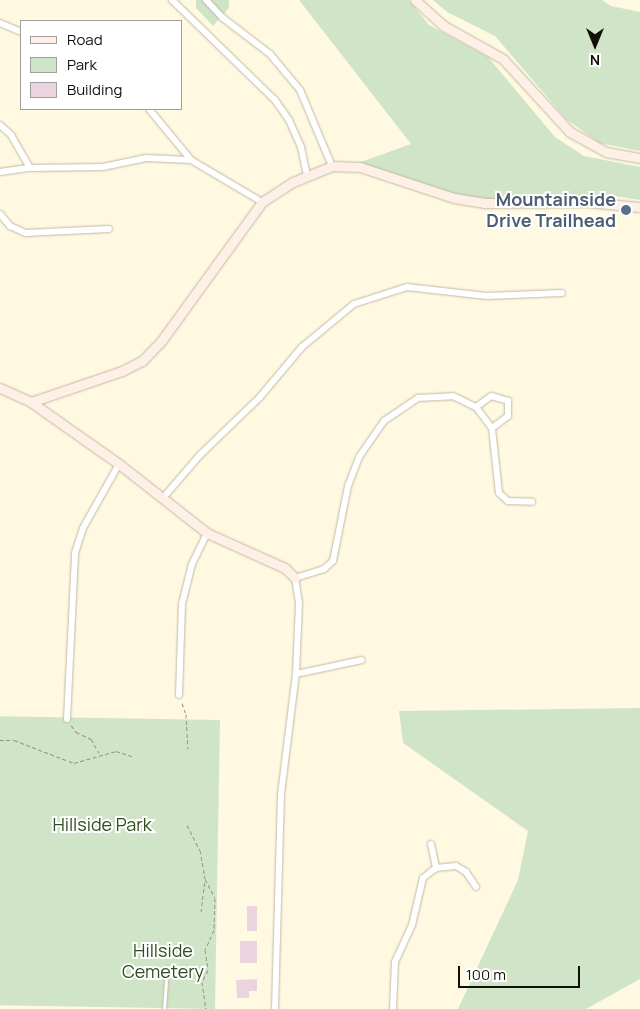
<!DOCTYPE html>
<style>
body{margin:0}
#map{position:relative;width:640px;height:1009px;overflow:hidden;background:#fff9e2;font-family:Manrope,sans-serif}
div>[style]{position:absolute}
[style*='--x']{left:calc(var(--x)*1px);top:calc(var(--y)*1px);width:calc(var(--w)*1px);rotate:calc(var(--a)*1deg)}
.green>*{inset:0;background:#d0e5c7;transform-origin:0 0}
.building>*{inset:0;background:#ebd4e0;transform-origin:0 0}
.path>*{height:1px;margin-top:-0.5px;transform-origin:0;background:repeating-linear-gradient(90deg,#979383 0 4px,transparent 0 6.5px)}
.roads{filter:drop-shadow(0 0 1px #c0baa4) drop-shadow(0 0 1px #c0baa4)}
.lane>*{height:3px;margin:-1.5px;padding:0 1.5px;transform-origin:1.5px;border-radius:1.5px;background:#fff}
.street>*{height:6px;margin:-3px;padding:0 3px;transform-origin:3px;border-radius:3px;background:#fff}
.secondary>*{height:9px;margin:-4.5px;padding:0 4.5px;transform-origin:4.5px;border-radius:4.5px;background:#feefe7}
.dots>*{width:14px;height:14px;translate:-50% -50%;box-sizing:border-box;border:2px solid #fff;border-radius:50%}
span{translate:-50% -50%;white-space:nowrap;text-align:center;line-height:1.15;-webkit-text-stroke:4px #fff;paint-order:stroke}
.service-label{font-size:18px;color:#4e5e75;font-weight:700}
.right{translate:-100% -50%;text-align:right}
.park-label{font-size:18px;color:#304e22}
.legend{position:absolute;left:20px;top:20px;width:162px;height:90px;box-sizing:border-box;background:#fff;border:1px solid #a19f9d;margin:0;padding:6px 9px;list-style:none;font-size:15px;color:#131009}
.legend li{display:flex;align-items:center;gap:10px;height:25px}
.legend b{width:25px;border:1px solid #a19f9d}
.north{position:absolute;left:570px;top:20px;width:50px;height:50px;-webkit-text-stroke:4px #fff;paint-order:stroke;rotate:180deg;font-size:14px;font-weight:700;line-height:20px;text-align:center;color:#131009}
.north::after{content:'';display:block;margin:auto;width:18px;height:22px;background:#131009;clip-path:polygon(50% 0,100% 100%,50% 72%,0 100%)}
.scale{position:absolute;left:458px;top:966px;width:122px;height:22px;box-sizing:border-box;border:2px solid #131009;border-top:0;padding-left:6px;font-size:15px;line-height:18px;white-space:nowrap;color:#131009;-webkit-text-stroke:4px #fff;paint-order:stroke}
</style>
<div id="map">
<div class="green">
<i style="clip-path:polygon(196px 0,229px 0,229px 8px,213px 26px,196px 8px)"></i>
<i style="clip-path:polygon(299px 0,409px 0,429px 25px,488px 57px,555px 137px,584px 156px,640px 167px,640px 200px,608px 195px,484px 200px,395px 182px,358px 163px,411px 144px)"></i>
<i style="clip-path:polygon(433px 0,602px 0,611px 6px,640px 12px,640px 151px,599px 143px,566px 119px,495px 36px,447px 12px)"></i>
<i style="clip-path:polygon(640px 708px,640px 979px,586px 1009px,458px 1009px,518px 880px,528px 831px,403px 743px,399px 711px)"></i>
<i style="left:220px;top:720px;width:289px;height:220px;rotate:91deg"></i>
</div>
<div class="building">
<i style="left:247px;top:906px;width:10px;height:25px"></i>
<i style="left:240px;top:941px;width:17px;height:22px"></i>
<i style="clip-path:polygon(257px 979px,257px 991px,249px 991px,249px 998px,237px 998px,236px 980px)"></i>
</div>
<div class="path">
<i style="--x:182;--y:703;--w:12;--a:70"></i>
<i style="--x:186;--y:714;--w:35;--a:87"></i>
<i style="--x:71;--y:725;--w:9;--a:54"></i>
<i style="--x:76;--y:732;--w:17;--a:25"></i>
<i style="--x:91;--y:739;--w:16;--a:60"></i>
<i style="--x:0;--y:740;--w:14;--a:0"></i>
<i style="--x:14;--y:740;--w:64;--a:21"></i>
<i style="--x:74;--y:763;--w:44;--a:-15.9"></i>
<i style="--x:116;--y:751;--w:19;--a:18"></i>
<i style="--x:187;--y:825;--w:28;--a:63"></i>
<i style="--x:200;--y:850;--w:29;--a:80"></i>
<i style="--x:205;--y:879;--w:21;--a:62"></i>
<i style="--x:215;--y:898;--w:32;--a:92"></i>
<i style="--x:214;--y:930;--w:22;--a:114"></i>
<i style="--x:205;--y:950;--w:20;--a:81"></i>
<i style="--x:208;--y:970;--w:13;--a:117"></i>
<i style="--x:202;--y:982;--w:27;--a:82"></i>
<i style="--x:201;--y:912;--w:32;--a:-83"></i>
</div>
<div class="roads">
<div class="lane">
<i style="--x:164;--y:1009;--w:42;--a:-85.9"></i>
</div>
<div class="street">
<i style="--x:172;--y:0;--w:144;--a:44.2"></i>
<i style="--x:275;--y:100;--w:24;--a:55"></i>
<i style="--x:289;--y:120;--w:30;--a:66"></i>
<i style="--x:301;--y:147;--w:29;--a:78"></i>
<i style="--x:206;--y:0;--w:25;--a:47"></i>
<i style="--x:223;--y:18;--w:59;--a:37.5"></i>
<i style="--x:270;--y:54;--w:47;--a:50.2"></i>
<i style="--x:300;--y:90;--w:82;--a:67.2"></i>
<i style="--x:0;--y:23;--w:23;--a:23"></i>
<i style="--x:149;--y:109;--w:66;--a:50.5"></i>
<i style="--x:0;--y:125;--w:15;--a:42"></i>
<i style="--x:11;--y:135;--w:38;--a:60"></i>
<i style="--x:0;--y:172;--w:30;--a:-8"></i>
<i style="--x:30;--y:168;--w:73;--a:-0.8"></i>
<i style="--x:103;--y:167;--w:44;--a:-11.8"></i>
<i style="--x:146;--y:158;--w:45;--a:2.5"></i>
<i style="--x:191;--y:160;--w:82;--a:30.6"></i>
<i style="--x:0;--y:214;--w:16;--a:50"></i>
<i style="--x:10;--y:226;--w:17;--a:24"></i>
<i style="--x:26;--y:233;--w:83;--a:-2.8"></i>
<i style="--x:476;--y:407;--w:19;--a:-36"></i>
<i style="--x:491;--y:396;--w:18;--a:16"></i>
<i style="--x:508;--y:401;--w:15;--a:90"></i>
<i style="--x:508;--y:416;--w:20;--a:143"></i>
<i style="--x:163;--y:498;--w:57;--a:-49.3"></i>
<i style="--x:200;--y:455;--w:83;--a:-44"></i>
<i style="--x:260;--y:397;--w:65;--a:-50"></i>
<i style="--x:302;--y:347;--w:67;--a:-39.6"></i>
<i style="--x:354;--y:304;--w:56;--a:-17.8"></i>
<i style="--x:407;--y:287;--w:80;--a:6.5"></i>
<i style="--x:486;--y:296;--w:76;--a:-2.3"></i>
<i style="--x:296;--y:674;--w:67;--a:-12"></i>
<i style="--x:179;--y:695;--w:91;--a:-88.1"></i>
<i style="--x:182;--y:604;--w:41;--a:-76"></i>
<i style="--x:192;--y:564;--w:34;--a:-64"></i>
<i style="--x:67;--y:719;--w:166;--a:-87.2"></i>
<i style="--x:75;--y:553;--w:26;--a:-72"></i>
<i style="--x:83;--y:528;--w:73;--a:-60.6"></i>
<i style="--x:431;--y:844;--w:25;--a:78"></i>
<i style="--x:275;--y:1009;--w:215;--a:-88.4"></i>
<i style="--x:281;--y:794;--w:121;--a:-82.9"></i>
<i style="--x:296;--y:674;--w:71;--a:-87.6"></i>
<i style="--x:299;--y:603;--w:25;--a:-99"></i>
<i style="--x:295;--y:578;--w:30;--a:-17"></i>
<i style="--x:324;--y:569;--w:12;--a:-42"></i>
<i style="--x:333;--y:561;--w:76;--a:-78.7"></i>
<i style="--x:348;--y:486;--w:31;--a:-69"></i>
<i style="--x:359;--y:457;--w:44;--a:-55.2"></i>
<i style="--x:384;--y:421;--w:41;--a:-34.1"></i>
<i style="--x:418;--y:398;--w:35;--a:-3"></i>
<i style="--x:453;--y:396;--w:25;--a:26"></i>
<i style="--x:476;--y:407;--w:26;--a:53"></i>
<i style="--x:492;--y:428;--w:65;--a:83.9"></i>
<i style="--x:499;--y:493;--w:12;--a:42"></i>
<i style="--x:508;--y:501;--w:24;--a:2"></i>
<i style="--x:393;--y:1009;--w:47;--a:-87.6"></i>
<i style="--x:395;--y:962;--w:41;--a:-65.3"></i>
<i style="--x:412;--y:925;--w:48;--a:-76.8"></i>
<i style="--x:423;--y:878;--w:16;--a:-38"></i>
<i style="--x:436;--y:868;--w:20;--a:-6"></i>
<i style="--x:456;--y:866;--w:12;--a:31"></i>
<i style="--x:466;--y:872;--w:18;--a:56"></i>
</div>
<div class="secondary">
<i style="--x:415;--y:0;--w:39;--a:42"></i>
<i style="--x:444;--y:26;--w:68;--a:29.2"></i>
<i style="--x:503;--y:59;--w:99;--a:47.5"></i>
<i style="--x:570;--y:132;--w:41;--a:29.1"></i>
<i style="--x:606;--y:152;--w:35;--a:10"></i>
<i style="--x:0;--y:388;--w:34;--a:24"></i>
<i style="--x:31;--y:402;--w:108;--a:35.2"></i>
<i style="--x:119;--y:464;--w:112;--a:38.1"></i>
<i style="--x:207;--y:533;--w:85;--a:24.2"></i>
<i style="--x:285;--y:568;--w:14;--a:45"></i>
<i style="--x:31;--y:402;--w:96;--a:-18.8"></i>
<i style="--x:122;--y:371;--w:22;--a:-27"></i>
<i style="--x:142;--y:361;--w:29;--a:-46"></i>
<i style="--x:162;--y:340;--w:170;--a:-54.1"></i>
<i style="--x:262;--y:202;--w:37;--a:-33"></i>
<i style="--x:293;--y:182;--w:42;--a:-22.3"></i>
<i style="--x:332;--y:166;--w:28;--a:2"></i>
<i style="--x:360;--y:167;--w:99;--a:18.3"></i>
<i style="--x:454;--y:198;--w:30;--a:9"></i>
<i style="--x:484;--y:203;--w:103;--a:-0.6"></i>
<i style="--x:587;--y:202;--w:53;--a:5.4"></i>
</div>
</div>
<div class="dots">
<i style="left:626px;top:210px;background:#5c6f8a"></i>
</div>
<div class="service-label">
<span class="right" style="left:616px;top:210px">Mountainside<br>Drive Trailhead</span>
</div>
<div class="park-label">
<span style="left:102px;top:824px">Hillside Park</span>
<span style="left:163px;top:961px">Hillside<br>Cemetery</span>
</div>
<ul class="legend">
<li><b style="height:6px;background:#feefe7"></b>Road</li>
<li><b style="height:14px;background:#d0e5c7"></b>Park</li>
<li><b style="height:14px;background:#ebd4e0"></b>Building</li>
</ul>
<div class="north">N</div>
<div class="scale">100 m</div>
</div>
